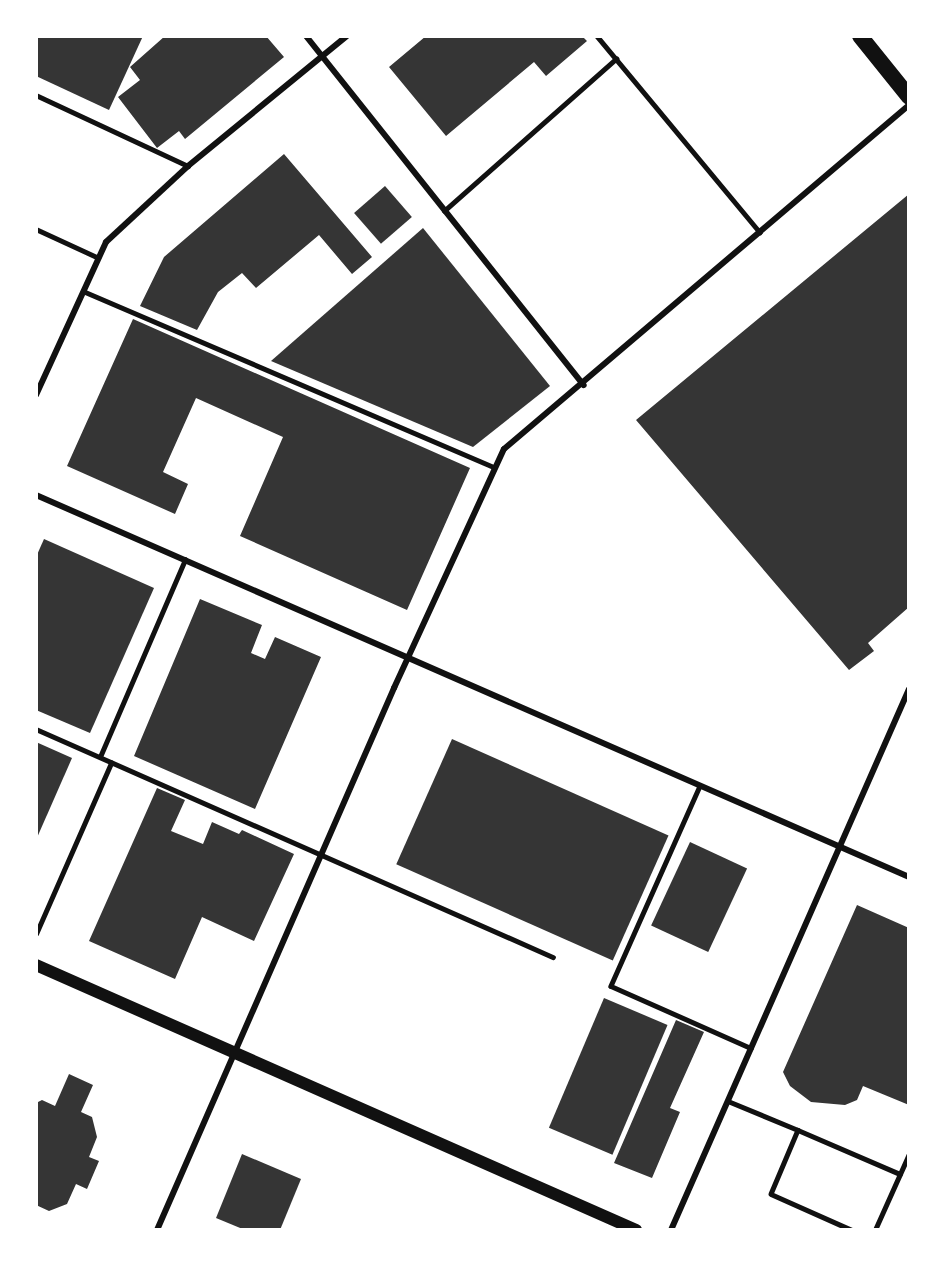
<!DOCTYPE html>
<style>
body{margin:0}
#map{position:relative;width:945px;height:1266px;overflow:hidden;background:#fff;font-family:"Source Sans 3",sans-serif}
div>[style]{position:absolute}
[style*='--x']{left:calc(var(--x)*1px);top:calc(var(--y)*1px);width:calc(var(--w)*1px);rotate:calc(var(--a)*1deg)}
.building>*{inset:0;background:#353535;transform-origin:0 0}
.service>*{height:4.5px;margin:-2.25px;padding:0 2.25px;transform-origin:2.25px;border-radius:2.25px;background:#111}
.minor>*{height:6px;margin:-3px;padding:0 3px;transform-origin:3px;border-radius:3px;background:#111}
.secondary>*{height:12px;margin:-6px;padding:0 6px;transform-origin:6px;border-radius:6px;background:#111}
.trunk>*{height:16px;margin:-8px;padding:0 8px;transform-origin:8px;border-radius:8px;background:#111}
span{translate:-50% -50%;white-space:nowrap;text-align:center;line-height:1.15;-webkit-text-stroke:4.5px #fff;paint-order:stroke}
.frame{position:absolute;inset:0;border:38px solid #fff;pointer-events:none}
</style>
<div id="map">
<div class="building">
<i style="clip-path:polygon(36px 36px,143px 36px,109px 110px,36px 76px)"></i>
<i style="clip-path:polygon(165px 36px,266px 36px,284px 57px,185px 139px,179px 131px,157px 148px,118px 97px,140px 80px,130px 67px)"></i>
<i style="clip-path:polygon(426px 36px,582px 36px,587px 41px,546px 76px,534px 62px,446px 136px,389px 67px)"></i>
<i style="clip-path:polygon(284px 154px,372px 257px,352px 274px,319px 235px,256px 288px,242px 273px,218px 292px,197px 330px,140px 306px,164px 257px)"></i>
<i style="left:385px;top:186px;width:41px;height:41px;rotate:49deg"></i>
<i style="clip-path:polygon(909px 194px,909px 607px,868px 643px,874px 651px,849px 670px,636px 420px)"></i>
<i style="clip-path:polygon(423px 228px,550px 386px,473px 447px,271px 361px)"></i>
<i style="clip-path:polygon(133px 319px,470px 468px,407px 610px,240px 536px,283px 437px,196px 398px,163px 472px,188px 484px,175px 514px,67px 466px)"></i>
<i style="clip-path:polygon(44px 539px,154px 588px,90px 733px,36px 710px,36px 557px)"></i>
<i style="clip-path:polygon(200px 599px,262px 625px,251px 653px,265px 659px,275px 637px,321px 657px,255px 809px,134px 756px)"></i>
<i style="left:452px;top:739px;width:237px;height:137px;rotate:24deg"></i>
<i style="clip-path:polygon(36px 742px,72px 758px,36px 840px)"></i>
<i style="clip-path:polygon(157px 788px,185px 800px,171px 831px,203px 844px,212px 822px,239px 834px,242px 830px,294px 854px,254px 941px,202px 917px,175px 979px,89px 941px)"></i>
<i style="left:690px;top:842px;width:63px;height:92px;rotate:25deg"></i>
<i style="clip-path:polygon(857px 905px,909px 928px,909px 1105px,863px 1086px,857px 1100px,845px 1105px,811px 1102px,790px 1086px,783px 1072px)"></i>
<i style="left:604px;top:998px;width:69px;height:141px;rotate:23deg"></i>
<i style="clip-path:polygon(676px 1020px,704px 1032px,670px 1108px,680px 1112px,652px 1178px,614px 1163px)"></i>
<i style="clip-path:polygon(69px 1074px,93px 1085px,81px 1112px,92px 1117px,97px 1137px,89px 1157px,99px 1161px,87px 1189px,76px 1184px,67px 1204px,49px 1211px,36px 1205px,36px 1103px,42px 1100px,55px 1106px)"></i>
<i style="clip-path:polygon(242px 1154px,301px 1179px,280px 1230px,245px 1230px,216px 1218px)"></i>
</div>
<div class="service">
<i style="--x:597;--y:36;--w:255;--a:50.3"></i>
<i style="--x:36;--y:95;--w:168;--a:25"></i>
<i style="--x:444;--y:211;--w:230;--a:-41.5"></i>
<i style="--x:36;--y:229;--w:67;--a:24.7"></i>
<i style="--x:83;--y:291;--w:447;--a:23.2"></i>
<i style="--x:36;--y:729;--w:565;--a:23.8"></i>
<i style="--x:100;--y:757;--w:215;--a:-66.7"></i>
<i style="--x:700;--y:786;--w:219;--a:114"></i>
<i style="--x:611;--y:986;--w:153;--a:23.9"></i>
<i style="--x:36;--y:934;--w:187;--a:-66.3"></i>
<i style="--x:728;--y:1101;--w:76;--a:22.5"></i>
<i style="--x:798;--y:1130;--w:69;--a:112.9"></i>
<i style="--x:771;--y:1194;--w:89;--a:24"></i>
<i style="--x:798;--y:1130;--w:111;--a:23.3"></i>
<i style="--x:875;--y:1230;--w:83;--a:-65.9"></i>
</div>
<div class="minor">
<i style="--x:306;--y:36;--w:446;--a:51.5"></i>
<i style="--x:36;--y:395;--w:168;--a:-65.4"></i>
<i style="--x:106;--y:242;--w:112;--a:-42.8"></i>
<i style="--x:188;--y:166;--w:205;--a:-39.3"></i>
<i style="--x:36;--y:495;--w:953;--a:23.63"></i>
<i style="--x:157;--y:1230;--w:592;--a:-66.38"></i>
<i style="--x:394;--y:688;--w:263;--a:-65.3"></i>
<i style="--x:504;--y:449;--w:531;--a:-40.34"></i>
<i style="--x:671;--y:1230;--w:591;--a:-66.25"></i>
</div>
<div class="secondary">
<i style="--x:36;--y:965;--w:656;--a:23.83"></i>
</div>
<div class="trunk">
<i style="--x:860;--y:36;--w:78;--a:51.2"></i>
</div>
<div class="frame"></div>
</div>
